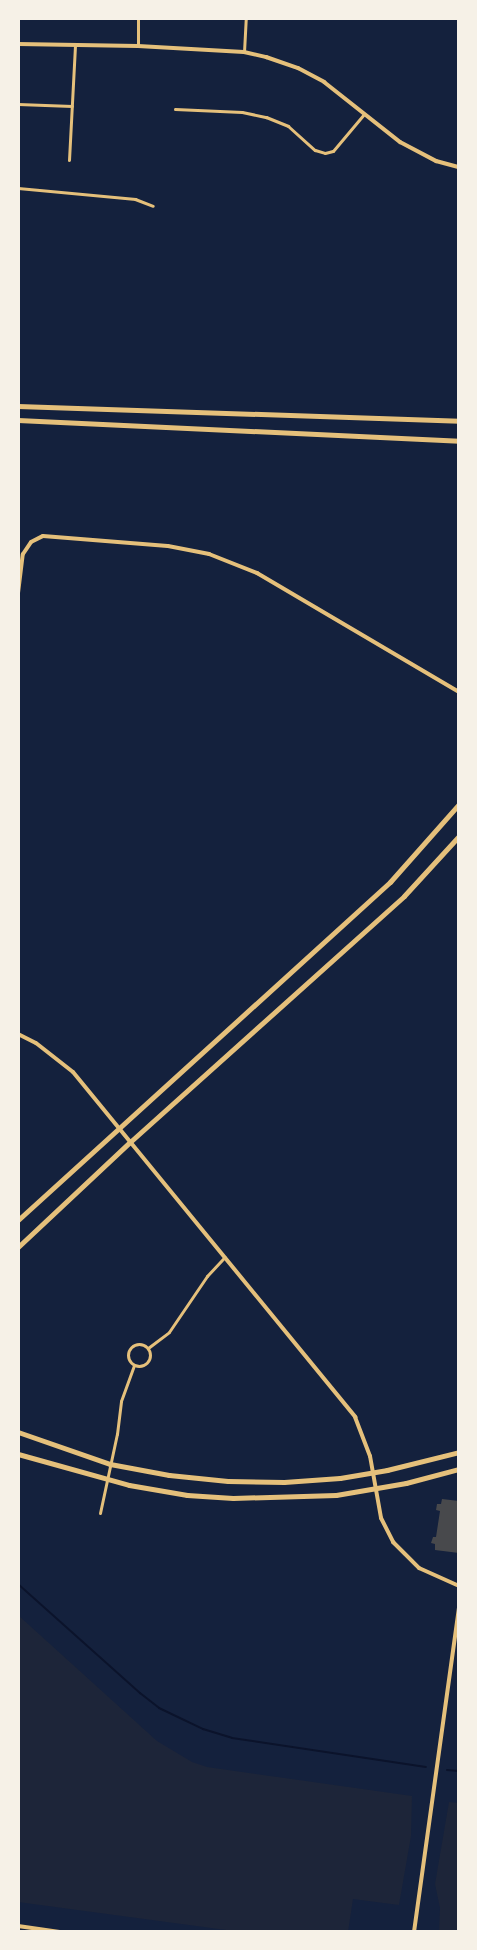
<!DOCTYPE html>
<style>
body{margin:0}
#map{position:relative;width:477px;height:1950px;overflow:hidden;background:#14213d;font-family:"Asap Condensed",sans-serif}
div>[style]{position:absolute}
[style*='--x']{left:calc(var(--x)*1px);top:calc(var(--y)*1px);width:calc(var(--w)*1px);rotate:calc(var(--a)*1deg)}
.green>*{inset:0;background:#1d2539}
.stream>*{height:2px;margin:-1px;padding:0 1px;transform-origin:1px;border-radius:1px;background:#0b132b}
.building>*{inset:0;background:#48494c}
.minor>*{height:3px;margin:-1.5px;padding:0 1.5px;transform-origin:1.5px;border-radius:1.5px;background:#e5c07b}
.minor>.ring{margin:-1.5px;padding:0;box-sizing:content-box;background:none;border:3px solid #e5c07b;border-radius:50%}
.tertiary>*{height:4px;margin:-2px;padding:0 2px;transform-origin:2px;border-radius:2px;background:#e5c07b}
.secondary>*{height:4.5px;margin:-2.25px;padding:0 2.25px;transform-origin:2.25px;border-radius:2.25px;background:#e5c07b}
.primary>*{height:5px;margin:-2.5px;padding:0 2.5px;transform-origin:2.5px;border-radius:2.5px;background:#e5c07b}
span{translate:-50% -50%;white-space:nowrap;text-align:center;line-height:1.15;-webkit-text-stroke:4.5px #f6f1e7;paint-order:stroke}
.frame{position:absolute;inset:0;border:20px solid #f6f1e7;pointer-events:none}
</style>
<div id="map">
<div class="green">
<i style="clip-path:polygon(18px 1615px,157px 1741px,192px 1762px,207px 1767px,412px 1796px,411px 1836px,399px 1905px,353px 1899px,348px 1932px,241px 1932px,18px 1902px)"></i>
<i style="clip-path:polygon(449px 1802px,459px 1803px,459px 1932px,439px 1932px,440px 1908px,435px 1884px)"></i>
</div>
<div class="stream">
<i style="--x:18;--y:1584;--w:164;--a:41.8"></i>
<i style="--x:140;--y:1693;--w:24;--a:38"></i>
<i style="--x:159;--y:1708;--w:49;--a:25.5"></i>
<i style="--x:203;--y:1729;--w:30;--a:17"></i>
<i style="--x:232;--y:1738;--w:196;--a:8.5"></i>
<i style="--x:447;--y:1770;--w:12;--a:5"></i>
</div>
<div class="building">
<i style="clip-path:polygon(442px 1499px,459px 1501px,459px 1553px,435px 1550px,435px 1544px,431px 1543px,433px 1537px,436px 1537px,440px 1511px,436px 1510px,437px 1504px,441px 1504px)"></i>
</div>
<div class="minor">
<i style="--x:138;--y:18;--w:28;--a:90"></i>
<i style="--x:244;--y:52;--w:34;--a:-87"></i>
<i style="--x:18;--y:104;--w:54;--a:2.1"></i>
<i style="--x:175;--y:109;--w:67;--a:2.6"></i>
<i style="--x:242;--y:112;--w:25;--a:12"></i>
<i style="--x:266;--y:117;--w:24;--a:22"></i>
<i style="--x:288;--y:126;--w:36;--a:42"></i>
<i style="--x:315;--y:150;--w:10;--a:17"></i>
<i style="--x:325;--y:153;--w:8;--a:-14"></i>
<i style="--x:333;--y:151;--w:48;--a:-50"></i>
<i style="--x:69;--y:160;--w:114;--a:-87"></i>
<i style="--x:18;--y:188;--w:118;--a:5.4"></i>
<i style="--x:135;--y:199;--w:19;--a:21"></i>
<i class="ring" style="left:128px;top:1344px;width:19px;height:19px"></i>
<i style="--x:148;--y:1348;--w:26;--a:-37"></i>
<i style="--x:169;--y:1332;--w:68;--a:-55.8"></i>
<i style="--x:207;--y:1276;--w:26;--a:-47"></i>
<i style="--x:100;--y:1513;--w:81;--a:-77.9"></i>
<i style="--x:117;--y:1434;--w:33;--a:-83"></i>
<i style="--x:121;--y:1401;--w:38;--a:-70"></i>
</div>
<div class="tertiary">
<i style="--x:18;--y:44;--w:120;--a:1"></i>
<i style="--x:138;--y:46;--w:106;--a:3.2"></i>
<i style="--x:244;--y:52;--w:23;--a:13"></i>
<i style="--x:266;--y:57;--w:34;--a:19"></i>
<i style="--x:298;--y:68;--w:30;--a:28"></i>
<i style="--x:324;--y:82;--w:97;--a:38.3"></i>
<i style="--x:400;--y:142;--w:41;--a:27.8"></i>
<i style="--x:436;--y:161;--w:24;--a:15"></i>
<i style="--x:18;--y:593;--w:39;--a:-83"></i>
<i style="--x:23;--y:554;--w:14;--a:-56"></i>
<i style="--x:31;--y:542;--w:13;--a:-27"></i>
<i style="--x:43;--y:536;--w:125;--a:4.6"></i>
<i style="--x:168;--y:546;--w:42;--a:11"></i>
<i style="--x:209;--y:554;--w:52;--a:21.6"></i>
<i style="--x:257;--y:573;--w:234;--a:30.5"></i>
<i style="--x:18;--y:1034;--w:20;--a:27"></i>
<i style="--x:36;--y:1043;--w:47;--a:38.1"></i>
<i style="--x:73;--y:1072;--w:446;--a:50.7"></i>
<i style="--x:355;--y:1417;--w:42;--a:69"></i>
<i style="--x:370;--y:1456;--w:63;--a:79.9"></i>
<i style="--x:381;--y:1518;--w:27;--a:63"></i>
<i style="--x:393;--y:1542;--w:37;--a:45"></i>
<i style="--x:419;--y:1568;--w:44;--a:24.2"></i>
<i style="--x:18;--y:1926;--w:42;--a:8.1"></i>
<i style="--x:414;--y:1932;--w:329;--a:-82.1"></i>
</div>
<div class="secondary">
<i style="--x:18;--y:406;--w:441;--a:1.9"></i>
<i style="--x:18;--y:420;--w:441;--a:2.7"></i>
</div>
<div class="primary">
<i style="--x:18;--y:1220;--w:503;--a:-42.26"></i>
<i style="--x:390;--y:882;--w:104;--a:-48.5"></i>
<i style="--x:18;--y:1247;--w:154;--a:-43.2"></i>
<i style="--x:130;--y:1142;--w:368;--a:-41.9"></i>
<i style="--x:404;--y:896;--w:81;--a:-47.5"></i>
<i style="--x:18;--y:1432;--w:97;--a:19.2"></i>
<i style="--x:110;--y:1464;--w:60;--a:10.6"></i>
<i style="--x:169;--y:1475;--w:59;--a:5.8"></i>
<i style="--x:228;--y:1481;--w:56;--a:1"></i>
<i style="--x:284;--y:1482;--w:56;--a:-4.1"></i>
<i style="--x:340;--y:1478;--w:48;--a:-9.7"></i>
<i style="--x:387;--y:1470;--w:74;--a:-14"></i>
<i style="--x:18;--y:1454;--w:115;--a:15.6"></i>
<i style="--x:129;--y:1485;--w:59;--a:9.8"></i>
<i style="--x:187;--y:1495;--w:46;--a:3.7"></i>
<i style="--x:233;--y:1498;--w:103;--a:-1.7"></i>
<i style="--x:336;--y:1495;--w:71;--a:-9.7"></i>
<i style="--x:406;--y:1483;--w:55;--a:-14.8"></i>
</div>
<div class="frame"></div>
</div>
